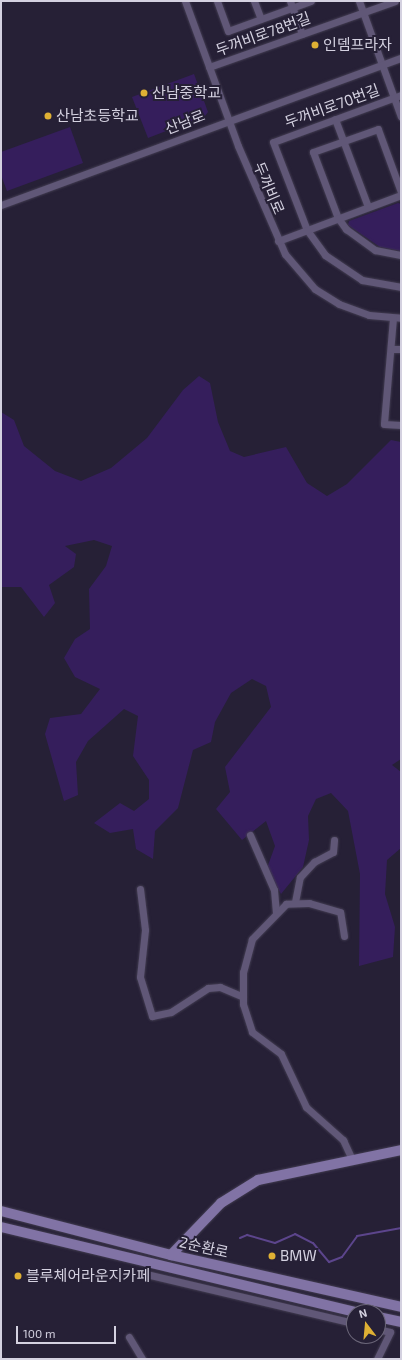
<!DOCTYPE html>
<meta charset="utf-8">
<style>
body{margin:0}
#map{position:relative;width:402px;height:1360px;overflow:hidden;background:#262036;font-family:"Exo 2","Noto Sans KR",sans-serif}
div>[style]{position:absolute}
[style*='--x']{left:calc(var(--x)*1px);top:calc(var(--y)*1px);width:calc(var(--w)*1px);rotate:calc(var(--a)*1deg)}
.green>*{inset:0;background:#351e5c}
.stream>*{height:2px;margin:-1px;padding:0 1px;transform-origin:1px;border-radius:1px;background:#5c458c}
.roads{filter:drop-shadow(0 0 1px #423c51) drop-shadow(0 0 1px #423c51)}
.street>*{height:7px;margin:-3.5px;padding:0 3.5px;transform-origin:3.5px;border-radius:3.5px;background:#605777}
.secondary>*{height:10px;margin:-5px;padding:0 5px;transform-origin:5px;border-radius:5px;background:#8173a5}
.dots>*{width:11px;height:11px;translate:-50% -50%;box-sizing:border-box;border:2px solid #262036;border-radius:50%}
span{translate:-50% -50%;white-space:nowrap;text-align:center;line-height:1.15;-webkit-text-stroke:4px #262036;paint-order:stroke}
.street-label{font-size:15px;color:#d4d1e0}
.poi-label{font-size:15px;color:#d4d1e0}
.left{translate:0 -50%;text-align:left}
.frame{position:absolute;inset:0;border:2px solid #d4d1e0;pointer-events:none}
.north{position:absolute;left:346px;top:1304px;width:40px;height:40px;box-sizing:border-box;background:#262036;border:1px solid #6c677a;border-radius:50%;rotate:344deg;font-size:11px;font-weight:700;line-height:16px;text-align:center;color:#d4d1e0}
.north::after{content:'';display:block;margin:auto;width:14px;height:18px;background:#dfb034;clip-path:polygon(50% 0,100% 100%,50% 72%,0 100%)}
.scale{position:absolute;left:16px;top:1326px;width:100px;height:18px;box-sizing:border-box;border:2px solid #d4d1e0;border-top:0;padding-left:5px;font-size:12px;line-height:14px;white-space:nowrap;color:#d4d1e0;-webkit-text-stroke:3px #262036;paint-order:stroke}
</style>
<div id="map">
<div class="green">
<i style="clip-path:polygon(194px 74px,208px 112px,205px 116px,148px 138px,132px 97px)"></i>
<i style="clip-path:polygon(70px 127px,83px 163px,7px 191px,1px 175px,1px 152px)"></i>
<i style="clip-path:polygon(398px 203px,401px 204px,401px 251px,380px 247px,348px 225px,349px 221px)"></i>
<i style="clip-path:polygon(199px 376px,210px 383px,218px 422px,230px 451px,244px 457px,286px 447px,307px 483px,327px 496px,347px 484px,391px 440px,401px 442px,401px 759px,392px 765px,401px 772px,401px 848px,387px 860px,385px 894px,395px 927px,393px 957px,359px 966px,360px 874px,348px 811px,331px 793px,316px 799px,308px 816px,309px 840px,303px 867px,281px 894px,267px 868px,275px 846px,266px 821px,242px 840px,216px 809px,230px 792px,225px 767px,271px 707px,266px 686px,252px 679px,231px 693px,215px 722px,211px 742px,193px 750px,178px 808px,155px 831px,153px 859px,136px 849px,133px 829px,110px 833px,94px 823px,120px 803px,134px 811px,149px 799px,149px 780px,133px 756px,138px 716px,124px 709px,88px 741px,76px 762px,78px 795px,64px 801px,45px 734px,50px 718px,81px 714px,100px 689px,75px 677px,64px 658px,75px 639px,90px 629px,89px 589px,106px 566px,112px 546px,94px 540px,65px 546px,76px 554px,74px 567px,49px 585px,55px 603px,44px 617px,21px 587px,1px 587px,1px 412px,14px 420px,24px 446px,55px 471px,81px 481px,111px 468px,147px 438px,183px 390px)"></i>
</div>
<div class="stream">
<i style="--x:240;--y:1238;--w:8;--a:-23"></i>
<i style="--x:247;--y:1235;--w:29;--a:16"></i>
<i style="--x:275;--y:1243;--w:22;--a:-24"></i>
<i style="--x:295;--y:1234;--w:20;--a:27"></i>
<i style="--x:313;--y:1243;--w:25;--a:50"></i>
<i style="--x:329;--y:1262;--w:14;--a:-21"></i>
<i style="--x:342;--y:1257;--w:26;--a:-54"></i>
<i style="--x:357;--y:1236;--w:45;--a:-10.3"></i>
</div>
<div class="roads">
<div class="street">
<i style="--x:185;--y:1;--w:154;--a:69.9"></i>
<i style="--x:238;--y:146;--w:118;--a:66.5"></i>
<i style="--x:285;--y:254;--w:46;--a:49.4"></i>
<i style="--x:315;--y:289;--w:28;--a:32"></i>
<i style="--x:339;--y:304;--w:32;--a:20"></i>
<i style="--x:369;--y:315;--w:32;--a:5"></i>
<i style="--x:217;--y:1;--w:32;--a:70"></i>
<i style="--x:228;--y:31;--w:88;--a:-19.9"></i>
<i style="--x:254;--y:1;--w:19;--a:69"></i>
<i style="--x:290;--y:1;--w:35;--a:70"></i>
<i style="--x:359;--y:1;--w:123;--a:70.1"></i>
<i style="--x:209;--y:67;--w:197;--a:-19.5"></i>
<i style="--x:401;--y:95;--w:136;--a:159.8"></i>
<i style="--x:273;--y:142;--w:94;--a:68.9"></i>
<i style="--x:307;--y:230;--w:31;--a:54"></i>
<i style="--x:325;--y:255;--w:45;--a:34"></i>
<i style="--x:362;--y:280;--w:40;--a:10"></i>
<i style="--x:335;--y:119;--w:94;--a:69.4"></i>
<i style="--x:401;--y:192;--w:67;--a:-110.1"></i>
<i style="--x:378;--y:129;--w:69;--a:160.5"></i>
<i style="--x:313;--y:152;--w:71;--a:69.3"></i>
<i style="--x:338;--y:218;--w:14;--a:54"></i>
<i style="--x:346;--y:229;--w:36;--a:36"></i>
<i style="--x:375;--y:250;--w:26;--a:11"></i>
<i style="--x:1;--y:205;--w:426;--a:-20.2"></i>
<i style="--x:278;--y:241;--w:131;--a:-20.5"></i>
<i style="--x:393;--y:318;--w:106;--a:94.9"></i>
<i style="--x:384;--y:424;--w:17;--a:3"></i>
<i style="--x:391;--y:349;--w:10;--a:0"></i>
<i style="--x:250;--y:835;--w:60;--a:66.4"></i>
<i style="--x:274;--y:890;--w:23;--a:85"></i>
<i style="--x:140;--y:889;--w:41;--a:83"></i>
<i style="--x:145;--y:930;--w:47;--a:96.1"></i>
<i style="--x:140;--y:977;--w:41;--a:72.9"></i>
<i style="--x:152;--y:1016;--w:19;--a:-12"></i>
<i style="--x:171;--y:1012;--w:44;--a:-33"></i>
<i style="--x:208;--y:988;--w:12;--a:-5"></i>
<i style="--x:220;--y:987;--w:25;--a:23"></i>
<i style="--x:295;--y:902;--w:25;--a:-79"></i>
<i style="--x:300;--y:877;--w:21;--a:-47"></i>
<i style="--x:314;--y:862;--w:21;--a:-28"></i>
<i style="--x:333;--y:852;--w:12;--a:-85"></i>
<i style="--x:344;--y:936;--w:24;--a:-99"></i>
<i style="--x:340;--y:912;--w:32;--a:-164"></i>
<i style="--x:309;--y:903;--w:23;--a:178"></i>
<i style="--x:286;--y:904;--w:49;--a:134.2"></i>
<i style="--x:252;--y:939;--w:34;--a:105"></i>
<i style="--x:243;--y:972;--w:32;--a:90"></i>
<i style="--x:243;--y:1004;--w:29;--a:72"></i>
<i style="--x:252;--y:1032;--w:36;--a:37"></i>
<i style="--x:281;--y:1054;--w:59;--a:64.7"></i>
<i style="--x:306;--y:1107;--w:50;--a:41.7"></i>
<i style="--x:343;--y:1140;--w:21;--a:65"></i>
<i style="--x:146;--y:1274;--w:214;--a:13.3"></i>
<i style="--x:129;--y:1337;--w:26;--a:59"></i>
<i style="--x:377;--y:1359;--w:30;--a:-64"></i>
<i style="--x:390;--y:1332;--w:12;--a:-166"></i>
</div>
<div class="secondary">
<i style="--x:1;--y:1211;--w:176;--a:14.5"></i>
<i style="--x:171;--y:1255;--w:236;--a:12.7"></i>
<i style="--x:1;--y:1227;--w:365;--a:13.5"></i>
<i style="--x:171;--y:1255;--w:72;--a:-46.1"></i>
<i style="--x:221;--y:1203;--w:44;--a:-31.9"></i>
<i style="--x:258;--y:1180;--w:146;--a:-11.8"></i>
<i style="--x:378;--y:1317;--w:24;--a:12"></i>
</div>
</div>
<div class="dots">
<i style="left:315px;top:45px;background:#dfb034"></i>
<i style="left:144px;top:93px;background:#dfb034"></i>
<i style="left:48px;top:116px;background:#dfb034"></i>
<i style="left:272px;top:1256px;background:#dfb034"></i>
<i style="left:18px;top:1276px;background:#dfb034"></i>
</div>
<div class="street-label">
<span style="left:263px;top:34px;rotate:-20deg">두꺼비로78번길</span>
<span style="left:332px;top:106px;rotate:-20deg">두꺼비로70번길</span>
<span style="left:185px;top:122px;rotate:-21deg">산남로</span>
<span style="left:269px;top:188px;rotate:67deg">두꺼비로</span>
<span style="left:204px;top:1247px;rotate:13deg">2순환로</span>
</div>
<div class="poi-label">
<span class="left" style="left:323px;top:45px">인뎀프라자</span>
<span class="left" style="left:152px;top:93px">산남중학교</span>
<span class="left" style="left:56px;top:116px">산남초등학교</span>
<span class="left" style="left:280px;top:1256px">BMW</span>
<span class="left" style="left:26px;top:1276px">블루체어라운지카페</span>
</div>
<div class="frame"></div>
<div class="north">N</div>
<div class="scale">100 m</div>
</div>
